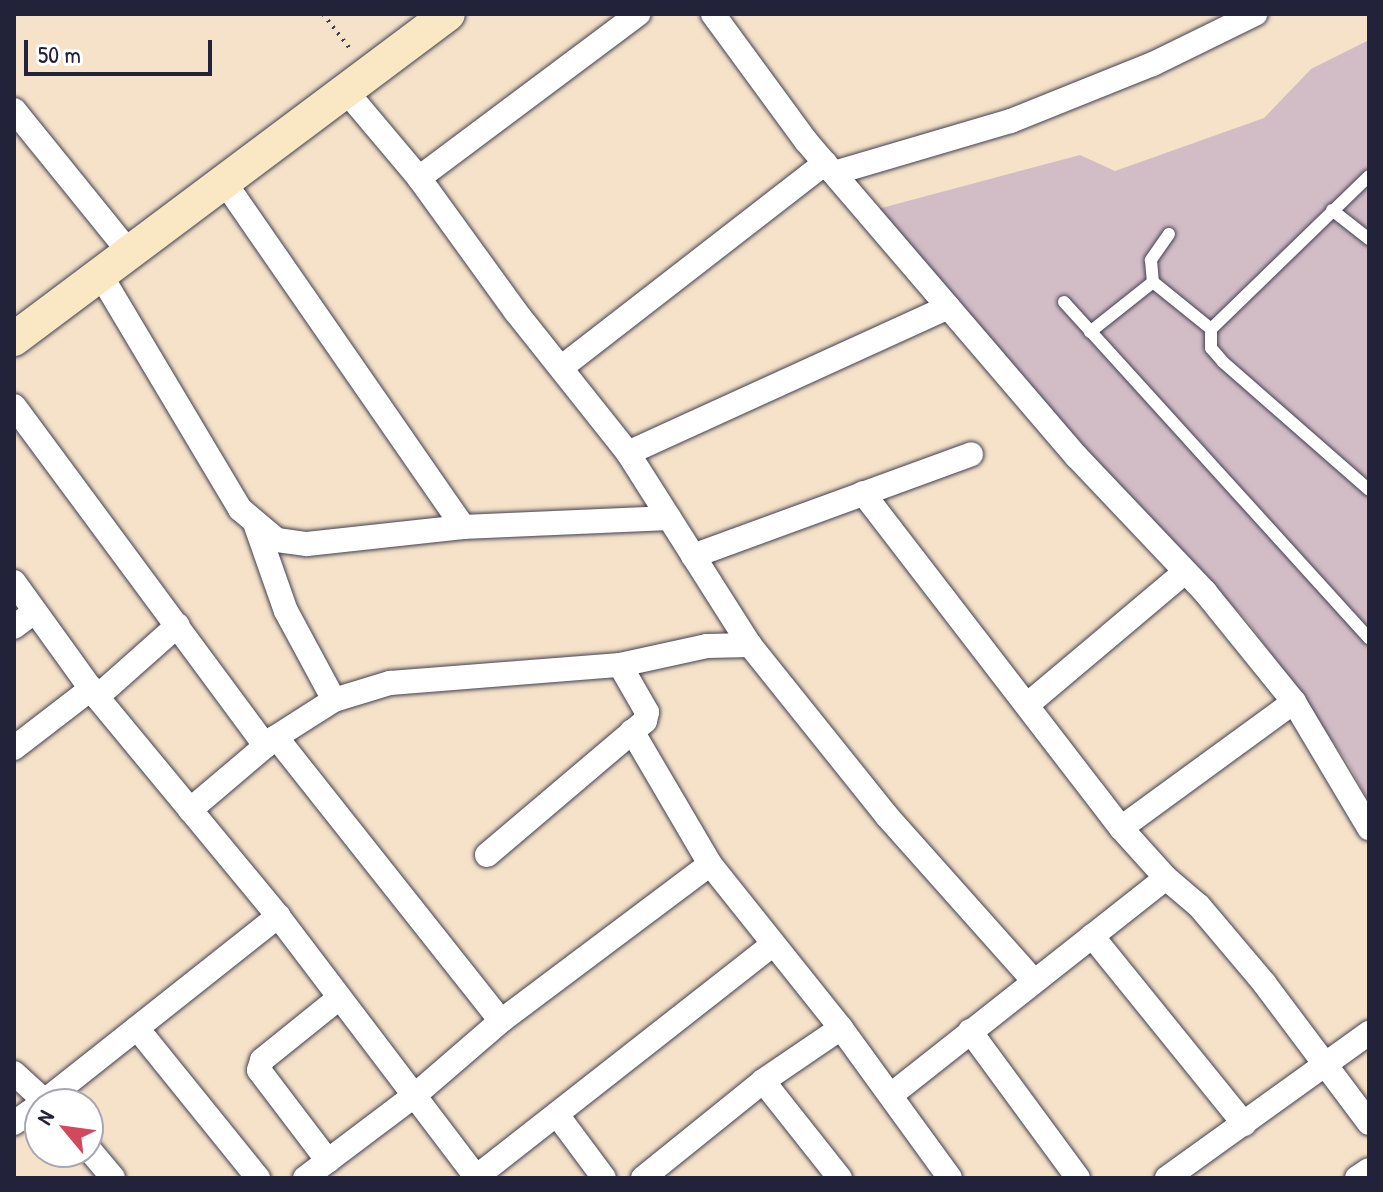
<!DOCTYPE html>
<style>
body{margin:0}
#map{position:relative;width:1383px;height:1192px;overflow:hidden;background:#f5e2c9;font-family:"Patrick Hand",sans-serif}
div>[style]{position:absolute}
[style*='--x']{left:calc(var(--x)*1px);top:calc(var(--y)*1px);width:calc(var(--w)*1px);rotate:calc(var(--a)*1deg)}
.industrial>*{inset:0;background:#d2bdc7}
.path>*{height:4px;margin-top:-2px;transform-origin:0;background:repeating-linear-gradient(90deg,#423f50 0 2px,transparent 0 8px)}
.roads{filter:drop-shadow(0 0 2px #423f50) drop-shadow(0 0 2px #423f50)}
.lane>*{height:12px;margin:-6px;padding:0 6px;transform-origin:6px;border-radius:6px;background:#fff}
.street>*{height:24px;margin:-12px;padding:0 12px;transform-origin:12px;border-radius:12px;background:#fff}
.secondary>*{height:34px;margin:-17px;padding:0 17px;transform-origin:17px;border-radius:17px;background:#fae7c3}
span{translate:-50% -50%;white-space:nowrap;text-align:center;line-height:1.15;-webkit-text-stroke:6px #fff;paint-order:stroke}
.frame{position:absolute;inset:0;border:16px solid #22223b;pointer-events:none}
.north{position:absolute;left:24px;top:1088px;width:80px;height:80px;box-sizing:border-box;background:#fff;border:2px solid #a7a7b1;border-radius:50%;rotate:299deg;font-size:22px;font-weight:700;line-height:32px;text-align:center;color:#22223b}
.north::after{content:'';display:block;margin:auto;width:28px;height:36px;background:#d1495b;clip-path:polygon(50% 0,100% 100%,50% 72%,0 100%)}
.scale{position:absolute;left:24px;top:40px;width:188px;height:36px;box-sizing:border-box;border:4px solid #22223b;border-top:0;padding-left:10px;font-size:24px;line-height:28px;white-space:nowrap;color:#22223b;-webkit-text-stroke:6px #fff;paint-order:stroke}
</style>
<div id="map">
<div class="industrial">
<i style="clip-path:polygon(1369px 40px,1369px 802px,1348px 763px,1247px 620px,1089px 463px,874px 210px,1080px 155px,1115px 171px,1264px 118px,1311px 69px)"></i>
</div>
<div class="path">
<i style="--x:323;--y:14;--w:46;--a:52.1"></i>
</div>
<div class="roads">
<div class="lane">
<i style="--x:1369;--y:176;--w:220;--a:135.9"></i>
<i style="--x:1211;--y:329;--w:19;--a:90"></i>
<i style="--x:1211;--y:348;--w:18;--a:49"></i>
<i style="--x:1223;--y:362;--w:194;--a:41.2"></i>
<i style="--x:1332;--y:210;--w:47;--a:38.1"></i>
<i style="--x:1169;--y:234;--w:32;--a:125"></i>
<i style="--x:1151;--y:260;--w:22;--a:85"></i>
<i style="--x:1153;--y:282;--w:75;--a:39"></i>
<i style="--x:1064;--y:302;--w:454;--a:47.8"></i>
<i style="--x:1090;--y:332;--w:80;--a:-38.4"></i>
</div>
<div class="street">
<i style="--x:713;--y:14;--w:157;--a:53.8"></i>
<i style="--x:806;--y:141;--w:416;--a:49.4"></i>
<i style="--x:1077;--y:457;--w:186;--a:46.5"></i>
<i style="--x:1205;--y:592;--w:141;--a:51"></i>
<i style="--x:1294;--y:702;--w:147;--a:59.2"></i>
<i style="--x:345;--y:90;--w:115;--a:49.9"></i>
<i style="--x:419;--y:178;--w:165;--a:54.1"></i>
<i style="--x:516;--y:312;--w:180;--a:51.5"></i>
<i style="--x:628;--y:453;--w:227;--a:57.6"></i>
<i style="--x:750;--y:645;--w:218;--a:51.3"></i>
<i style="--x:886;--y:815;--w:222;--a:48.3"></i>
<i style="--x:14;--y:110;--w:183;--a:51"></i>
<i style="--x:834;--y:173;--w:184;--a:-16.4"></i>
<i style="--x:1011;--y:121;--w:153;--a:-21.9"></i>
<i style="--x:1153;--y:64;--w:114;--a:-26.1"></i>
<i style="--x:419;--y:178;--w:274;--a:-36.8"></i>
<i style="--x:223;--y:180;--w:422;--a:55.3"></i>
<i style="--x:100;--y:274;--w:274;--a:59.2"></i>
<i style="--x:240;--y:509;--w:48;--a:40"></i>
<i style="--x:277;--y:540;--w:30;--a:8"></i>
<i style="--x:307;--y:544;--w:157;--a:-6.2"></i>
<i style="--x:463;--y:527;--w:206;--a:-2.5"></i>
<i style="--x:562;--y:367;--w:333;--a:-37.8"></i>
<i style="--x:14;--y:406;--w:423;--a:53.5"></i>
<i style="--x:628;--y:453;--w:352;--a:-24.5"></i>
<i style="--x:863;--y:493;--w:423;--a:52.4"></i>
<i style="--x:1121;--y:828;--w:67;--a:48"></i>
<i style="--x:256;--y:526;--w:90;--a:70.6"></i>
<i style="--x:286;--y:611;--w:101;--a:61.7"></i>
<i style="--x:693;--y:556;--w:296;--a:-20.1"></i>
<i style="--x:14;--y:582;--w:142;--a:54.2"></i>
<i style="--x:97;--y:697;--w:284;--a:50.4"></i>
<i style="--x:278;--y:916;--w:329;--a:52.8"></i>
<i style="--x:14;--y:627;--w:26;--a:-37"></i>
<i style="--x:97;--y:697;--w:108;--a:-41.6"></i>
<i style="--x:1027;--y:705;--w:207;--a:-40.1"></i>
<i style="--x:632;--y:731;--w:154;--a:59.6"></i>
<i style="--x:710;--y:864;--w:210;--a:51.4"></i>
<i style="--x:841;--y:1028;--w:185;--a:54"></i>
<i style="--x:276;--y:737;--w:362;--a:51.6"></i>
<i style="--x:14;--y:748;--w:98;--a:-37.6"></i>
<i style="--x:190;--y:810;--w:113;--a:-40.3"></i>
<i style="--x:276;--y:737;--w:69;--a:-32.5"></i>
<i style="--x:334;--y:700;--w:59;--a:-16.9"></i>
<i style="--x:390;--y:683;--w:231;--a:-4.5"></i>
<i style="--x:620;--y:665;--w:89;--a:-12.3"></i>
<i style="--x:707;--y:646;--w:43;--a:-1.3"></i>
<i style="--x:1121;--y:828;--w:214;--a:-36.1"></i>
<i style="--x:487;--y:855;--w:207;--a:-40.3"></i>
<i style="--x:645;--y:721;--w:9;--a:-77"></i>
<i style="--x:647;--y:712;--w:54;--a:-119.9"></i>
<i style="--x:1092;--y:936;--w:242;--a:51"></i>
<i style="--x:137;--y:1028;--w:193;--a:51.1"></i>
<i style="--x:970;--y:1031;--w:182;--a:53.7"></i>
<i style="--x:14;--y:1073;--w:46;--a:42.4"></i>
<i style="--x:763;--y:1081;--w:124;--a:51.6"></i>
<i style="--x:891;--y:1095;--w:350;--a:-38.3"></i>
<i style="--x:1166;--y:878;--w:43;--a:40.3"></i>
<i style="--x:1199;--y:906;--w:101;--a:49.8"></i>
<i style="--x:1264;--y:983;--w:175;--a:53.1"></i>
<i style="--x:41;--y:1104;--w:303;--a:-38.4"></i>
<i style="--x:558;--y:1116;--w:77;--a:53.4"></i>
<i style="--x:14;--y:1123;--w:32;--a:-35"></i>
<i style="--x:88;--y:1148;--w:39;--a:50"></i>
<i style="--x:328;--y:1161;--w:114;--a:-127.2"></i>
<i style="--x:259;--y:1070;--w:10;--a:-73"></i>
<i style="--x:262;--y:1060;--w:99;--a:-38.8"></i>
<i style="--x:305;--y:1178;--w:136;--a:-37"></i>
<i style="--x:414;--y:1096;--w:115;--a:-40.8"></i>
<i style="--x:501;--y:1021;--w:261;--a:-36.9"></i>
<i style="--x:475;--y:1178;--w:377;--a:-38.1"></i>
<i style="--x:643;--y:1178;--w:154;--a:-38.9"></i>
<i style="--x:763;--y:1081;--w:94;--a:-34.2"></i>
<i style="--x:1167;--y:1178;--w:249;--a:-35.7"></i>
<i style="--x:1357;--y:1178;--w:14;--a:-34"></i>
</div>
<div class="secondary">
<i style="--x:14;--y:339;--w:542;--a:-36.83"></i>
</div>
</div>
<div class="frame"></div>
<div class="north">N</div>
<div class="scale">50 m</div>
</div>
